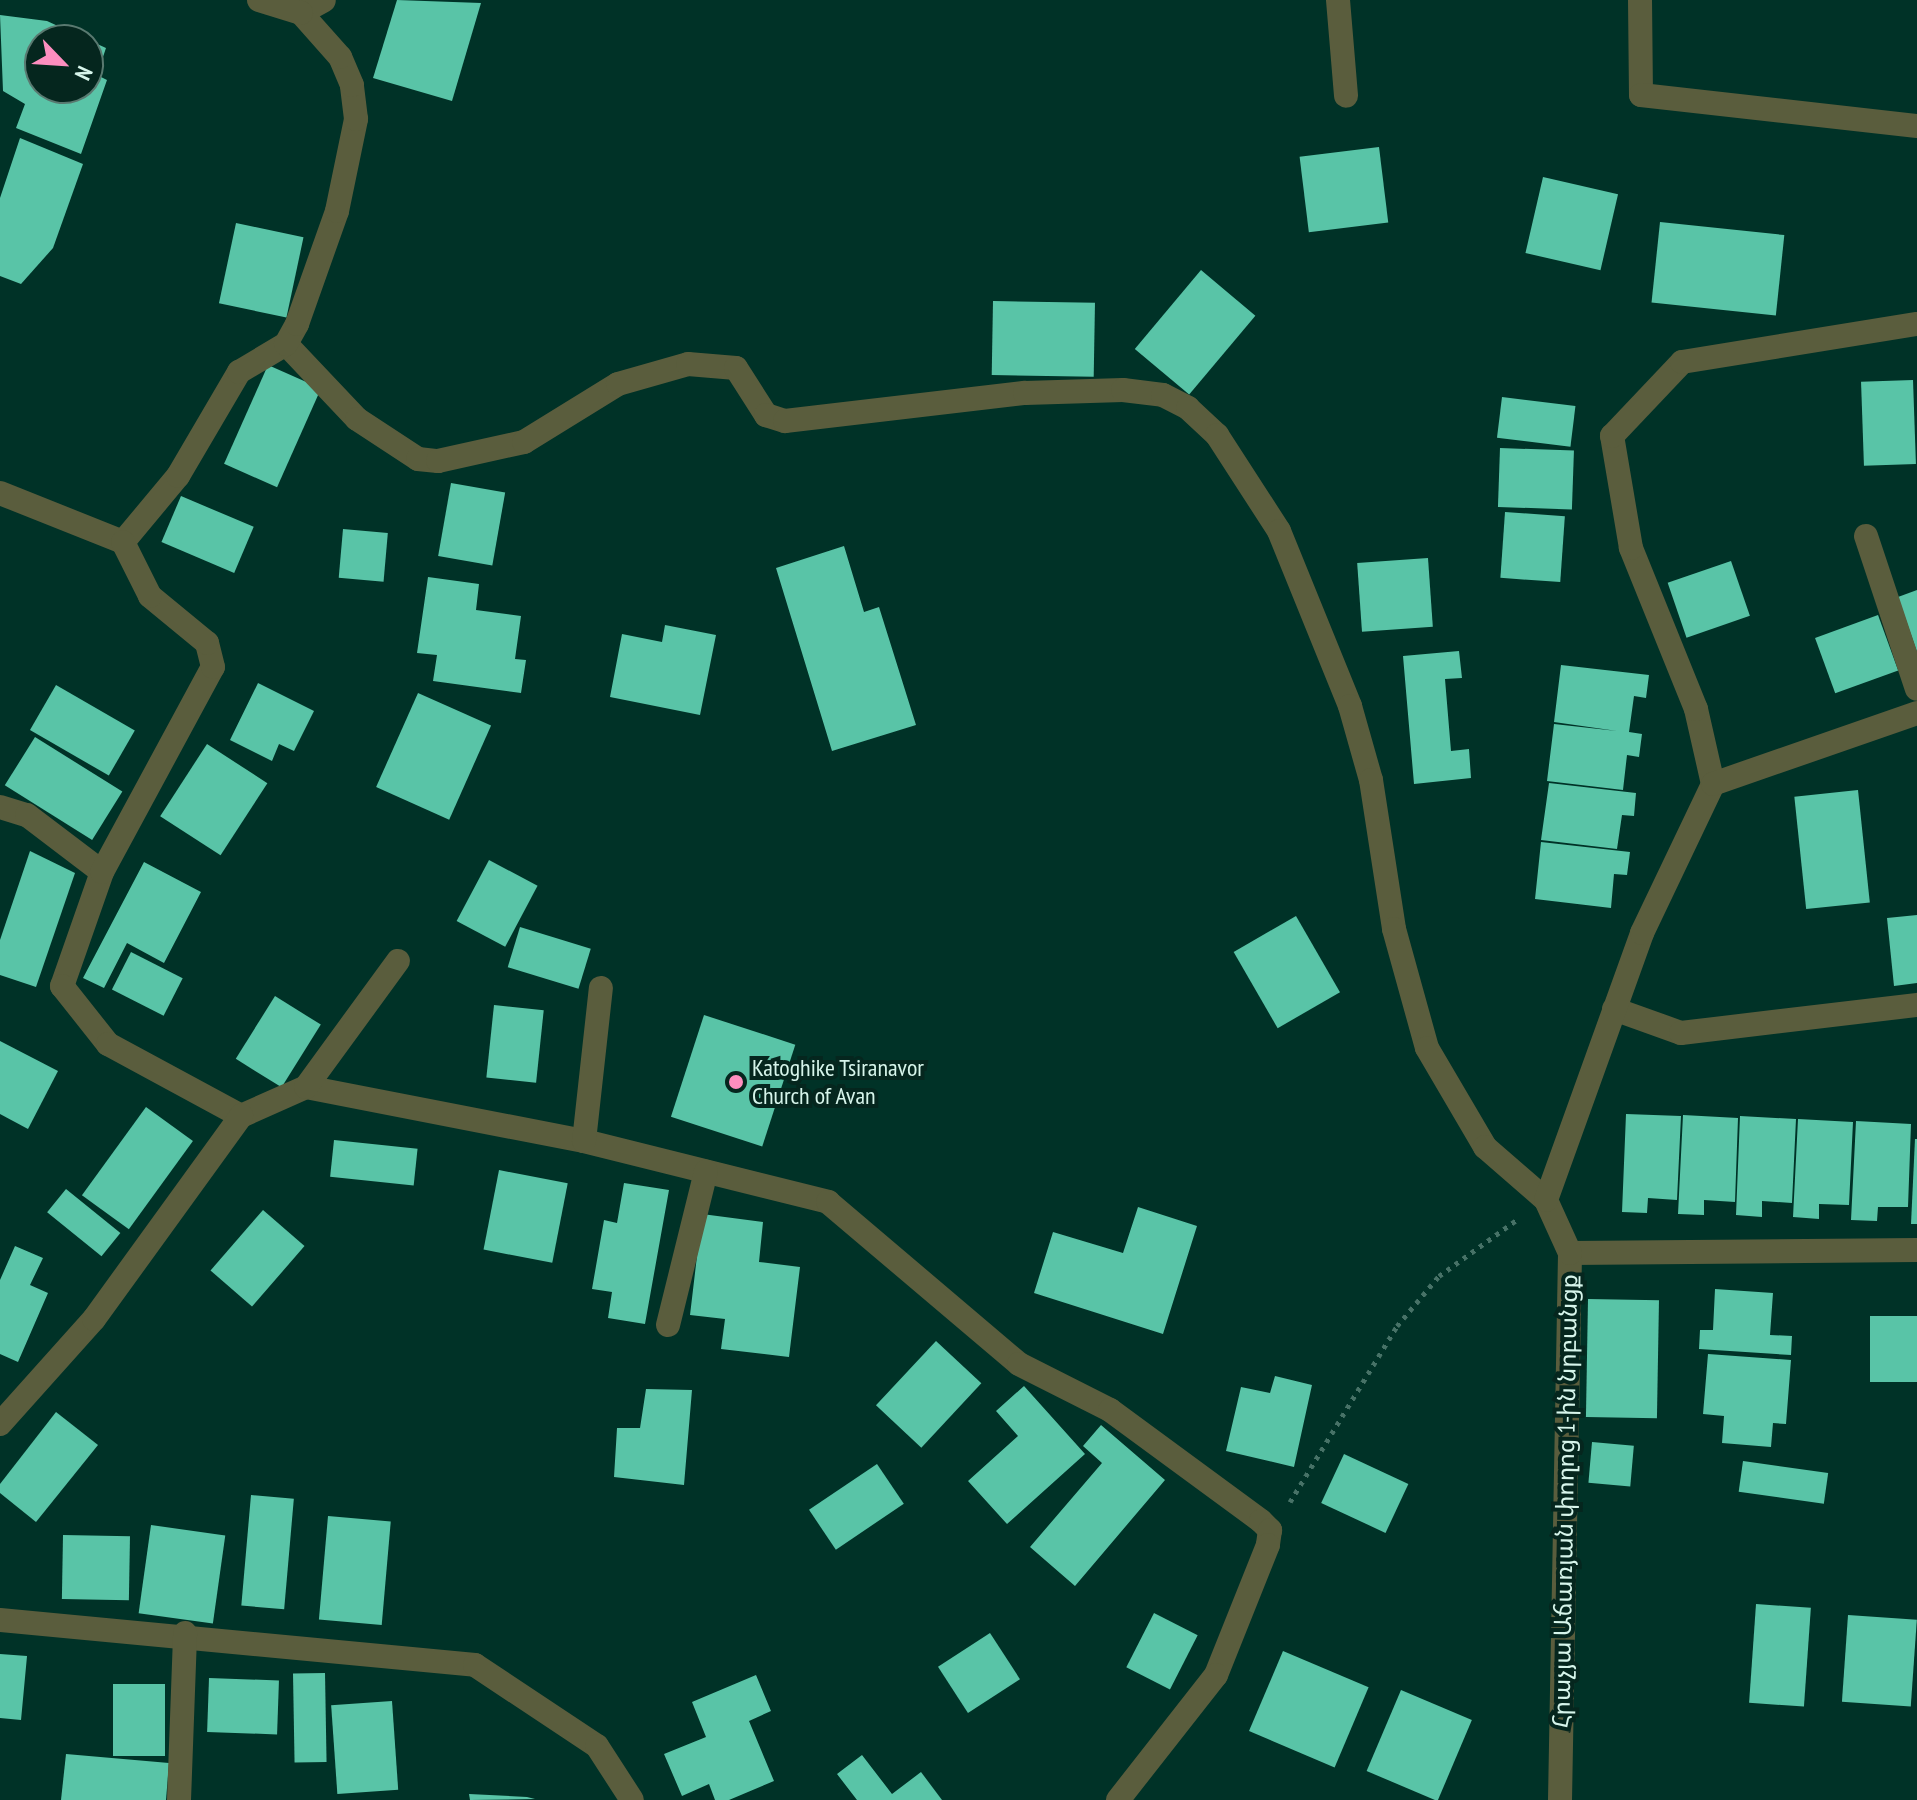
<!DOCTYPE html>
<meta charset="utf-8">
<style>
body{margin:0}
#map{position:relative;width:1917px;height:1800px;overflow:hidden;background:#003227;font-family:"PT Sans Narrow","Noto Sans Armenian",sans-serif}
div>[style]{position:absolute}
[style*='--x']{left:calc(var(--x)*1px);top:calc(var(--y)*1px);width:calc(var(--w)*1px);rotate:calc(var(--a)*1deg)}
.building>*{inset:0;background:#59c4a7;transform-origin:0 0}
.path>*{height:5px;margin-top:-2.5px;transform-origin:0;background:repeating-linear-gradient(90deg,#477267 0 4px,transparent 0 10px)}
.minor>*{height:24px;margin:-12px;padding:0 12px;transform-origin:12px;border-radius:12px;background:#5a5d3d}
.dots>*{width:22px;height:22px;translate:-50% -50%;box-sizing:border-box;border:4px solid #05261e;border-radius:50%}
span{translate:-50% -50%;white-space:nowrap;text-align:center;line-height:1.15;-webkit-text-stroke:8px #05261e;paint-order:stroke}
.poi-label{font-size:24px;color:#d7f5eb}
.left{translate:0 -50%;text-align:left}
.street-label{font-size:24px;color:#d7f5eb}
.north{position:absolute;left:24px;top:24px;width:80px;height:80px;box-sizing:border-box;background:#05261e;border:2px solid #597970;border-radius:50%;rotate:115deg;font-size:22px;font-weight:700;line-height:32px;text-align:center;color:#d7f5eb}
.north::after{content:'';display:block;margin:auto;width:28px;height:36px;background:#fd8ebf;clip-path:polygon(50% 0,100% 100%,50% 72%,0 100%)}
</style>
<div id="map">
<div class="building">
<i style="clip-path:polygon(397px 0,481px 3px,452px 101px,373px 78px)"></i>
<i style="clip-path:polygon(evenodd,0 15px,47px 21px,106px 48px,97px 75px,107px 80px,81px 154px,16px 128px,25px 104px,3px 91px,0 15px,40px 40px,88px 40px,88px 88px,40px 88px,40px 40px)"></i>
<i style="clip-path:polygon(20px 138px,83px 164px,53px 248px,21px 284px,0 276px,0 198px)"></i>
<i style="left:1379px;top:147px;width:76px;height:80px;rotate:83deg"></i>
<i style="left:1543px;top:177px;width:77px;height:78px;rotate:13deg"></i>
<i style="left:1660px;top:222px;width:125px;height:81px;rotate:6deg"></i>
<i style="left:236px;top:223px;width:69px;height:82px;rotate:12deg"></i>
<i style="left:1201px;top:270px;width:71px;height:103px;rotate:40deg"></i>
<i style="left:993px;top:301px;width:102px;height:74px;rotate:1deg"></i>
<i style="left:268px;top:365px;width:58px;height:108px;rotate:24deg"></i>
<i style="left:1913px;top:380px;width:84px;height:52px;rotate:88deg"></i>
<i style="left:1502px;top:397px;width:74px;height:41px;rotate:7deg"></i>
<i style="left:1500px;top:448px;width:74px;height:59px;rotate:2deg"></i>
<i style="left:451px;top:483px;width:55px;height:74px;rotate:10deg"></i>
<i style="left:181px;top:496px;width:79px;height:50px;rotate:23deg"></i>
<i style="left:1505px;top:512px;width:60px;height:66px;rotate:4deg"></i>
<i style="left:343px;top:529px;width:45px;height:49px;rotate:5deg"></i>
<i style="clip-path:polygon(844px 546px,864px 612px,879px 607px,916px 725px,832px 751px,776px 568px)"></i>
<i style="left:1428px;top:558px;width:69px;height:71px;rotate:86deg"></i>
<i style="left:1731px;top:561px;width:58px;height:67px;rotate:71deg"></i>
<i style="clip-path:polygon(428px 577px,479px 584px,476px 610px,521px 616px,515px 659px,526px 660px,521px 693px,433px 681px,437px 655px,417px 653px)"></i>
<i style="clip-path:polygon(1917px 590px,1917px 652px,1898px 597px)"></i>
<i style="left:1878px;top:615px;width:59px;height:67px;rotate:70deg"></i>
<i style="clip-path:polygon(665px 625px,716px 635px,700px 715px,610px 697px,622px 634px,662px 642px)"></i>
<i style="clip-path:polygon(1459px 651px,1462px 678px,1445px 679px,1451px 751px,1469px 749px,1471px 778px,1414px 784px,1403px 656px)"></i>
<i style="clip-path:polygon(1561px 665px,1649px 675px,1646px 698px,1634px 696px,1629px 732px,1642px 734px,1639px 757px,1627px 755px,1623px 790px,1547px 781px,1554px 724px,1617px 731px,1554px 722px)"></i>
<i style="clip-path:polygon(258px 683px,314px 711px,294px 751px,279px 744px,272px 761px,230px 740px)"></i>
<i style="left:56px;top:685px;width:91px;height:52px;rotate:30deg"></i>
<i style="left:418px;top:693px;width:80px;height:103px;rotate:24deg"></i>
<i style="left:35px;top:737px;width:103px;height:57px;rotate:32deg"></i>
<i style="left:207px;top:744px;width:72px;height:86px;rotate:33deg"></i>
<i style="clip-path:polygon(1549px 783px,1636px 793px,1634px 816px,1622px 815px,1617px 849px,1541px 840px)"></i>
<i style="left:1858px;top:790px;width:113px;height:64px;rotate:84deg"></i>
<i style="clip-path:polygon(1541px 842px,1630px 852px,1627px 875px,1614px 874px,1611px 908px,1535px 899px)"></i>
<i style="clip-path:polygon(30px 851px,75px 873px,36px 987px,0 975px,0 940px)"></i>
<i style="left:489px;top:860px;width:55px;height:69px;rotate:28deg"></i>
<i style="clip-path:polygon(144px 862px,201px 892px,164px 963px,127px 943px,104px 988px,83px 978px)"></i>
<i style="clip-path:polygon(1917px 915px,1917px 983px,1894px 986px,1887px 918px)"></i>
<i style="left:1296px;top:916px;width:88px;height:72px;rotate:60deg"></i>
<i style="left:520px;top:927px;width:74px;height:42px;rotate:17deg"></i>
<i style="left:131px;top:952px;width:58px;height:42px;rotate:27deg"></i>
<i style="left:275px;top:996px;width:54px;height:74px;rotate:32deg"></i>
<i style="left:494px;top:1005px;width:50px;height:73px;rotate:6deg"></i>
<i style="left:704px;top:1015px;width:96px;height:107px;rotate:18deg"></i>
<i style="clip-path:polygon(0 1041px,58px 1071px,28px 1129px,0 1114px)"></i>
<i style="left:146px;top:1107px;width:58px;height:109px;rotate:36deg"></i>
<i style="clip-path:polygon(1626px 1114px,1681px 1116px,1677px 1200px,1648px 1198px,1647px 1213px,1622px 1212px)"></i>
<i style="clip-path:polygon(1683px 1115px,1738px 1118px,1735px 1202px,1704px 1200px,1704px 1215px,1678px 1214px)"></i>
<i style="clip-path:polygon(1740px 1116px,1796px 1119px,1792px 1203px,1762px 1201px,1762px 1217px,1736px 1215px)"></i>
<i style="clip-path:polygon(1798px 1119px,1853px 1122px,1849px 1205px,1819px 1204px,1819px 1219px,1793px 1217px)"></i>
<i style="clip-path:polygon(1856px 1121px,1911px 1124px,1908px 1207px,1878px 1207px,1877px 1221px,1851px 1220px)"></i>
<i style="clip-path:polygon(1915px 1139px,1917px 1139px,1917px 1224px,1911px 1224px)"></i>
<i style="left:334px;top:1140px;width:84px;height:37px;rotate:6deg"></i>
<i style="left:499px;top:1170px;width:70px;height:81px;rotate:11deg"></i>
<i style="clip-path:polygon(624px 1183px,669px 1190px,645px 1324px,608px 1318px,612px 1292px,592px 1289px,604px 1220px,617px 1223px)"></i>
<i style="left:66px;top:1189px;width:70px;height:30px;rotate:39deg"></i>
<i style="clip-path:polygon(1138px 1207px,1197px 1226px,1163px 1334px,1034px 1293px,1053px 1232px,1123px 1253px)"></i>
<i style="left:263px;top:1210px;width:55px;height:80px;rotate:41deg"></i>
<i style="clip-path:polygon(702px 1214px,763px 1222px,759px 1262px,800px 1267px,789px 1357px,721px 1349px,725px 1319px,690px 1315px)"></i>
<i style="clip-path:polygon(15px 1246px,43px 1258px,30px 1285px,48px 1293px,18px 1362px,0 1354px,0 1280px)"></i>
<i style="clip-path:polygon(1715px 1289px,1773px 1293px,1770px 1335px,1792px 1336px,1791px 1355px,1699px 1349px,1700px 1330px,1713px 1330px)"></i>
<i style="left:1588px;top:1299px;width:71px;height:118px;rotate:1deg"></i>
<i style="left:1870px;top:1316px;width:47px;height:66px"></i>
<i style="left:936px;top:1341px;width:62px;height:88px;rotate:43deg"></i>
<i style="clip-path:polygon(1708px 1354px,1791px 1360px,1786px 1424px,1773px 1423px,1771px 1447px,1722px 1443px,1724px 1416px,1703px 1414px)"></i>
<i style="clip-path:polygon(1275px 1376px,1312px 1385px,1294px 1467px,1226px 1451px,1241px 1387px,1270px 1393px)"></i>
<i style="clip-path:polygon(1024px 1386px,1085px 1454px,1007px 1524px,968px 1481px,1018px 1436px,996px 1411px)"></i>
<i style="clip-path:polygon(646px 1389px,692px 1390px,684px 1485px,614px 1477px,617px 1428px,640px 1428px)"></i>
<i style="clip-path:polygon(56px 1412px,98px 1445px,36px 1522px,0 1493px,0 1484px)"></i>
<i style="clip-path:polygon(1101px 1425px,1165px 1480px,1075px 1586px,1030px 1547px,1102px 1463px,1083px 1446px)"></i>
<i style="left:1592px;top:1442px;width:42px;height:41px;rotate:5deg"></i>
<i style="left:1344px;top:1454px;width:71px;height:54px;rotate:25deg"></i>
<i style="left:1743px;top:1461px;width:86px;height:31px;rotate:8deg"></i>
<i style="left:877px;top:1464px;width:48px;height:82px;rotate:56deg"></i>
<i style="left:251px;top:1495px;width:43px;height:111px;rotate:5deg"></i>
<i style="left:328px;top:1516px;width:63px;height:104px;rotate:5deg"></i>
<i style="left:151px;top:1525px;width:75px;height:89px;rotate:8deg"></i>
<i style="left:63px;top:1535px;width:67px;height:64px;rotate:1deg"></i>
<i style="left:1756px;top:1604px;width:55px;height:99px;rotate:4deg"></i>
<i style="left:1154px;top:1613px;width:49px;height:61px;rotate:27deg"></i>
<i style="left:1848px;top:1615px;width:69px;height:87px;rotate:4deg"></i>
<i style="left:990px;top:1633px;width:55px;height:62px;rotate:57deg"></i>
<i style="left:1283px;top:1651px;width:93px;height:87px;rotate:23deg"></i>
<i style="clip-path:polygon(0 1654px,27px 1656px,21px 1720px,0 1718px)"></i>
<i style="left:325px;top:1673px;width:89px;height:32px;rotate:89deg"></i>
<i style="clip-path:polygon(756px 1675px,771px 1711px,749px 1721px,774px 1781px,729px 1800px,715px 1800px,709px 1784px,682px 1796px,664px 1754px,706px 1737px,692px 1702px)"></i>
<i style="left:209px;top:1678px;width:70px;height:54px;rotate:2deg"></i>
<i style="left:113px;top:1684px;width:52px;height:72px"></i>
<i style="left:1401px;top:1690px;width:77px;height:88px;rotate:23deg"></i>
<i style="left:392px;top:1701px;width:89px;height:61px;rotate:86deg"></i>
<i style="clip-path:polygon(66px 1754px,169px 1763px,166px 1800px,61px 1800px)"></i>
<i style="clip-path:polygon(862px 1755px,892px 1794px,921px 1772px,942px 1800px,857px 1800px,837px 1774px)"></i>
<i style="clip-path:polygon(469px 1794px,527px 1797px,535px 1799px,470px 1800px)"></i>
</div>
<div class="path">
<i style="--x:1290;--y:1502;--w:206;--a:-58.7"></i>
<i style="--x:1397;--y:1326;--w:65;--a:-50"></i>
<i style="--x:1439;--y:1276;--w:99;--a:-35.9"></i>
</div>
<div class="minor">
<i style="--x:1338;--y:0;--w:96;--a:85.2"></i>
<i style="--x:1640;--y:0;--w:95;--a:89.4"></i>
<i style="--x:1641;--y:95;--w:278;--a:6.4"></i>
<i style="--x:301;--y:13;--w:26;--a:-29"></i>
<i style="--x:286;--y:344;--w:103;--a:46.6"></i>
<i style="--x:357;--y:419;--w:73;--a:33.3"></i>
<i style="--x:418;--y:459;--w:20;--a:6"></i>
<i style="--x:438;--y:461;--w:88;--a:-12.5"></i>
<i style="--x:524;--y:442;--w:110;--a:-31.7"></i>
<i style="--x:618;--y:384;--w:73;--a:-15.9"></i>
<i style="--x:688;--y:364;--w:48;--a:4.8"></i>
<i style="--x:736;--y:368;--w:56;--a:57.4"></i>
<i style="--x:766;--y:415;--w:20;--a:18"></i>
<i style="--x:785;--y:421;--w:242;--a:-6.7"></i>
<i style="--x:1025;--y:393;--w:98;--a:-1.8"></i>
<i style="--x:1123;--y:390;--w:40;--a:7.1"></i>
<i style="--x:1163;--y:395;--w:28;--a:27"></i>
<i style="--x:1188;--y:408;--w:40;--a:43"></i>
<i style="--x:1217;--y:435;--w:114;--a:57.1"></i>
<i style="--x:1279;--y:531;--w:189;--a:67.9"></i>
<i style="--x:1350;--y:706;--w:77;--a:74.2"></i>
<i style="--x:1371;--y:780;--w:151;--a:81.2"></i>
<i style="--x:1394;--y:929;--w:123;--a:74.5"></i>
<i style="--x:1427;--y:1048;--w:115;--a:59.6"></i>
<i style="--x:1485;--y:1147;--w:81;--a:41"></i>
<i style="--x:0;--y:493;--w:132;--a:21.7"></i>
<i style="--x:123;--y:542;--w:86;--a:-50.2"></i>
<i style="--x:178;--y:476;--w:121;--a:-59.6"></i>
<i style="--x:239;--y:372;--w:55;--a:-30.8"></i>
<i style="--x:286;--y:344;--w:23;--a:-61"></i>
<i style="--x:297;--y:324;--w:120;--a:-70.5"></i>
<i style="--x:337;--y:211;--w:94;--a:-78.3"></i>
<i style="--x:356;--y:119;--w:34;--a:-97"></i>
<i style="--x:352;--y:85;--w:30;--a:-113"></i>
<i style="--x:340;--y:57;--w:59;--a:-131.6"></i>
<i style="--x:301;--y:13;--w:44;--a:-162.8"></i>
<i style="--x:1866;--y:536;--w:161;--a:71.6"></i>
<i style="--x:1713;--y:784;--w:77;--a:-102.8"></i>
<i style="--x:1696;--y:709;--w:174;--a:-112"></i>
<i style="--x:1631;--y:548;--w:114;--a:-99.6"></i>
<i style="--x:1612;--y:436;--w:102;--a:-46.6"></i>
<i style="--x:1682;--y:362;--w:238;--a:-9.2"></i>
<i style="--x:0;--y:807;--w:28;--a:17"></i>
<i style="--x:27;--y:815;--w:94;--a:37.2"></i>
<i style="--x:102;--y:872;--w:121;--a:109.3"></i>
<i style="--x:62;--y:986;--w:74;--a:51.6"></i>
<i style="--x:108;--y:1044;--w:151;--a:28.4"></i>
<i style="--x:241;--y:1116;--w:71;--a:-24"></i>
<i style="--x:306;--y:1087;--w:283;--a:11"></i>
<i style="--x:584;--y:1141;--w:252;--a:14"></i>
<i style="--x:828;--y:1202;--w:250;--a:40.3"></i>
<i style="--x:1019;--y:1364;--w:102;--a:26.8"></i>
<i style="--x:1110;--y:1410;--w:187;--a:36.3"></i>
<i style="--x:1261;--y:1521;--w:13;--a:45"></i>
<i style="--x:1270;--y:1530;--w:15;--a:98"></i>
<i style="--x:1268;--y:1545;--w:140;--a:111.8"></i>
<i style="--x:1216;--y:1675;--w:159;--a:128.1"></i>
<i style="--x:102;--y:872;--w:233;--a:-61.6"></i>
<i style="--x:213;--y:667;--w:25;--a:-104"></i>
<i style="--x:207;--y:643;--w:74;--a:-140.5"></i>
<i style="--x:150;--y:596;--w:60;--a:-116.6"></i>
<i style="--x:1614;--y:1009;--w:71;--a:19.7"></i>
<i style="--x:1681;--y:1033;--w:238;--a:-6.8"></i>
<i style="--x:306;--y:1087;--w:156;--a:-53.9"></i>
<i style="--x:584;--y:1141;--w:154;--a:-83.7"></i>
<i style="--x:1570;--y:1253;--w:347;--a:-0.5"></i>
<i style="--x:668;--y:1325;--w:158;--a:-76.1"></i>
<i style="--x:0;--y:1424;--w:141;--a:-48.2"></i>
<i style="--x:94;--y:1319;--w:251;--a:-54.1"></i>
<i style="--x:0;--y:1620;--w:477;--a:5.4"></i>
<i style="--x:475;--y:1665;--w:146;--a:33.6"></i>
<i style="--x:597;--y:1746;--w:64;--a:57.1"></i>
<i style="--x:179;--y:1800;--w:167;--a:-87.9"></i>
<i style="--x:1560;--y:1800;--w:547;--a:-88.95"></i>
<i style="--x:1570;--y:1253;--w:58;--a:-114.4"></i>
<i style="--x:1546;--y:1200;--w:284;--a:-70.2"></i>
<i style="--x:1642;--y:933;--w:165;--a:-64.5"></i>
<i style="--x:1713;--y:784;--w:216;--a:-19.2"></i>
</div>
<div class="dots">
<i style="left:736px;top:1082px;background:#fd8ebf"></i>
</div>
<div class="poi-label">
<span class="left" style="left:752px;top:1082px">Katoghike Tsiranavor<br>Church of Avan</span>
</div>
<div class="street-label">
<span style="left:1565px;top:1501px;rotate:-89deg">Հրաչյա Աճառյան փողոց 1-ին նրբանցք</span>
</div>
<div class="north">N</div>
</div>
